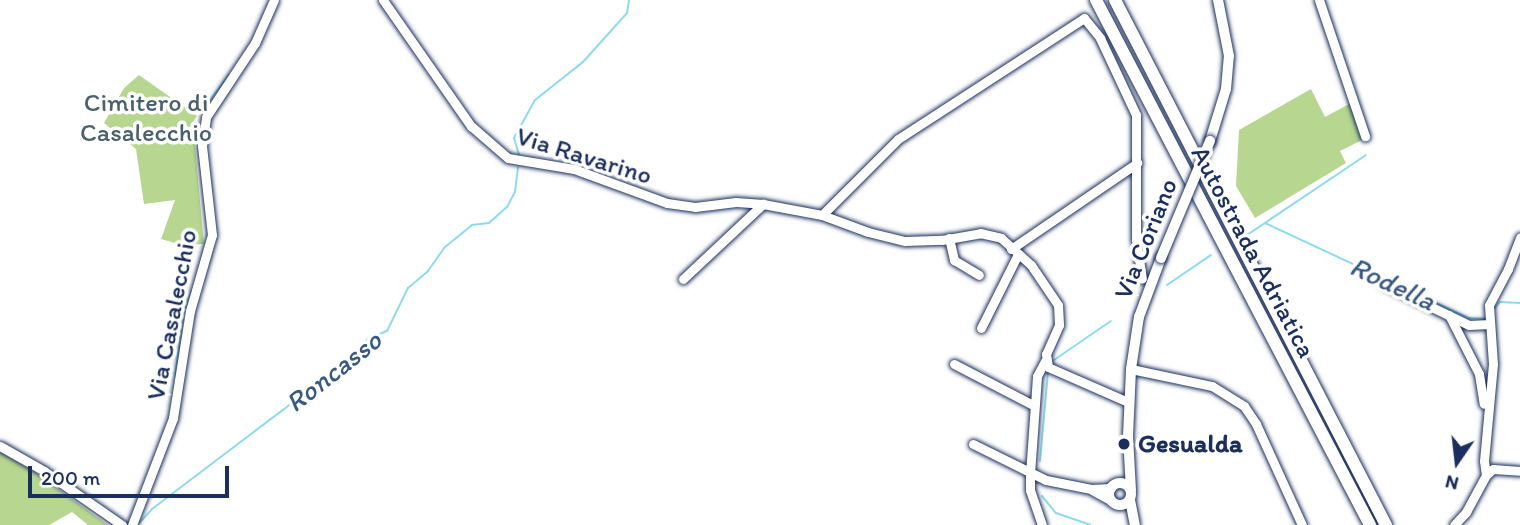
<!DOCTYPE html>
<style>
body{margin:0}
#map{position:relative;width:1520px;height:525px;overflow:hidden;background:#fff;font-family:Itim,sans-serif}
div>[style]{position:absolute}
[style*='--x']{left:calc(var(--x)*1px);top:calc(var(--y)*1px);width:calc(var(--w)*1px);rotate:calc(var(--a)*1deg)}
.green>*{inset:0;background:#b7d790}
.stream>*{height:2px;margin:-1px;padding:0 1px;transform-origin:1px;border-radius:1px;background:#8edaee}
.roads{filter:drop-shadow(0 0 2px #1b2f5e) drop-shadow(0 0 2px #1b2f5e)}
.minor>*{height:9px;margin:-4.5px;padding:0 4.5px;transform-origin:4.5px;border-radius:4.5px;background:#fff}
.major>*{height:10px;margin:-5px;padding:0 5px;transform-origin:5px;border-radius:5px;background:#fff}
.major>.ring{margin:-5px;padding:0;box-sizing:content-box;background:none;border:10px solid #fff;border-radius:50%}
.highway>*{height:12px;margin:-6px;padding:0 6px;transform-origin:6px;border-radius:6px;background:#fff}
.bridges{filter:drop-shadow(0 0 2px #1b2f5e) drop-shadow(0 0 2px #1b2f5e)}
.major-bridge>*{height:10px;margin:-5px;padding:0 5px;transform-origin:5px;border-radius:5px;background:#fff}
.dots>*{width:19px;height:19px;translate:-50% -50%;box-sizing:border-box;border:4px solid #fff;border-radius:50%}
span{translate:-50% -50%;white-space:nowrap;text-align:center;line-height:1.15;-webkit-text-stroke:7px #fff;paint-order:stroke}
.park-label{font-size:26px;color:#4a616d}
.street-label{font-size:26px;color:#1b2f5e}
.poi-label{font-size:26px;color:#1b2f5e;font-weight:700}
.left{translate:0 -50%;text-align:left}
.water-label{font-size:28px;color:#385a82;font-style:italic}
.north{position:absolute;left:1422px;top:427px;width:70px;height:70px;-webkit-text-stroke:5px #fff;paint-order:stroke;rotate:194deg;font-size:19px;font-weight:700;line-height:28px;text-align:center;color:#1b2f5e}
.north::after{content:'';display:block;margin:auto;width:24px;height:32px;background:#1b2f5e;clip-path:polygon(50% 0,100% 100%,50% 72%,0 100%)}
.scale{position:absolute;left:28px;top:466px;width:201px;height:32px;box-sizing:border-box;border:4px solid #1b2f5e;border-top:0;padding-left:9px;font-size:21px;line-height:24px;white-space:nowrap;color:#1b2f5e;-webkit-text-stroke:5px #fff;paint-order:stroke}
</style>
<div id="map">
<div class="green">
<i style="clip-path:polygon(139px 75px,197px 116px,182px 138px,194px 136px,204px 244px,182px 245px,161px 239px,175px 200px,144px 204px,136px 149px,104px 123px,124px 88px)"></i>
<i style="clip-path:polygon(1311px 89px,1325px 117px,1351px 103px,1364px 139px,1340px 151px,1346px 163px,1255px 218px,1236px 186px,1239px 130px)"></i>
<i style="clip-path:polygon(0 452px,33px 471px,108px 525px,88px 525px,72px 512px,49px 525px,0 525px)"></i>
</div>
<div class="stream">
<i style="--x:206;--y:106;--w:39;--a:-54"></i>
<i style="--x:519;--y:155;--w:18;--a:-106"></i>
<i style="--x:514;--y:138;--w:43;--a:-61.1"></i>
<i style="--x:535;--y:100;--w:61;--a:-38.4"></i>
<i style="--x:583;--y:62;--w:66;--a:-48.1"></i>
<i style="--x:627;--y:13;--w:13;--a:-81"></i>
<i style="--x:1265;--y:223;--w:225;--a:25"></i>
<i style="--x:1469;--y:318;--w:16;--a:4"></i>
<i style="--x:1247;--y:235;--w:143;--a:-33.9"></i>
<i style="--x:1167;--y:285;--w:53;--a:-34.3"></i>
<i style="--x:1493;--y:310;--w:11;--a:-49"></i>
<i style="--x:1500;--y:302;--w:20;--a:3"></i>
<i style="--x:1054;--y:360;--w:69;--a:-34.4"></i>
<i style="--x:175;--y:377;--w:67;--a:-82.2"></i>
<i style="--x:184;--y:311;--w:22;--a:-69"></i>
<i style="--x:1040;--y:461;--w:89;--a:-84.9"></i>
<i style="--x:1042;--y:496;--w:22;--a:51"></i>
<i style="--x:1056;--y:513;--w:36;--a:19"></i>
<i style="--x:140;--y:522;--w:18;--a:-47"></i>
<i style="--x:152;--y:509;--w:236;--a:-37.1"></i>
<i style="--x:340;--y:367;--w:40;--a:-45"></i>
<i style="--x:368;--y:339;--w:21;--a:-23"></i>
<i style="--x:387;--y:331;--w:48;--a:-64"></i>
<i style="--x:408;--y:288;--w:26;--a:-40"></i>
<i style="--x:428;--y:271;--w:29;--a:-55"></i>
<i style="--x:445;--y:247;--w:35;--a:-39"></i>
<i style="--x:472;--y:225;--w:17;--a:-7"></i>
<i style="--x:489;--y:223;--w:24;--a:-42"></i>
<i style="--x:507;--y:207;--w:17;--a:-62"></i>
<i style="--x:515;--y:192;--w:25;--a:-83"></i>
</div>
<div class="roads">
<div class="minor">
<i style="--x:383;--y:0;--w:154;--a:55.1"></i>
<i style="--x:471;--y:126;--w:49;--a:40.9"></i>
<i style="--x:508;--y:158;--w:67;--a:9.5"></i>
<i style="--x:574;--y:169;--w:99;--a:20.1"></i>
<i style="--x:667;--y:203;--w:28;--a:8"></i>
<i style="--x:695;--y:207;--w:41;--a:-7"></i>
<i style="--x:736;--y:202;--w:27;--a:4"></i>
<i style="--x:763;--y:204;--w:60;--a:10.6"></i>
<i style="--x:822;--y:215;--w:49;--a:20.3"></i>
<i style="--x:868;--y:232;--w:38;--a:14"></i>
<i style="--x:905;--y:241;--w:37;--a:-2"></i>
<i style="--x:942;--y:240;--w:39;--a:-10"></i>
<i style="--x:980;--y:233;--w:22;--a:13"></i>
<i style="--x:1001;--y:238;--w:40;--a:42"></i>
<i style="--x:1031;--y:265;--w:48;--a:56"></i>
<i style="--x:1058;--y:305;--w:20;--a:87"></i>
<i style="--x:1059;--y:325;--w:32;--a:114"></i>
<i style="--x:1046;--y:354;--w:13;--a:81"></i>
<i style="--x:1048;--y:367;--w:87;--a:23.6"></i>
<i style="--x:1319;--y:0;--w:144;--a:71.3"></i>
<i style="--x:822;--y:215;--w:107;--a:-45"></i>
<i style="--x:898;--y:139;--w:222;--a:-33"></i>
<i style="--x:1084;--y:18;--w:26;--a:51"></i>
<i style="--x:1100;--y:38;--w:85;--a:64.9"></i>
<i style="--x:1136;--y:115;--w:124;--a:90"></i>
<i style="--x:1136;--y:239;--w:40;--a:81.5"></i>
<i style="--x:949;--y:238;--w:23;--a:77"></i>
<i style="--x:954;--y:260;--w:29;--a:31"></i>
<i style="--x:1011;--y:249;--w:153;--a:-34.3"></i>
<i style="--x:683;--y:279;--w:110;--a:-43.2"></i>
<i style="--x:1384;--y:284;--w:94;--a:25.8"></i>
<i style="--x:1469;--y:325;--w:21;--a:-3"></i>
<i style="--x:1449;--y:315;--w:66;--a:63"></i>
<i style="--x:1479;--y:374;--w:30;--a:81"></i>
<i style="--x:981;--y:328;--w:83;--a:-63.4"></i>
<i style="--x:954;--y:364;--w:89;--a:27.4"></i>
<i style="--x:1131;--y:369;--w:83;--a:11.9"></i>
<i style="--x:1212;--y:386;--w:38;--a:32"></i>
<i style="--x:1244;--y:406;--w:22;--a:56"></i>
<i style="--x:1256;--y:424;--w:111;--a:65.5"></i>
<i style="--x:973;--y:444;--w:81;--a:26.3"></i>
<i style="--x:1046;--y:480;--w:46;--a:11.3"></i>
<i style="--x:1091;--y:489;--w:20;--a:-3"></i>
<i style="--x:0;--y:446;--w:51;--a:29.6"></i>
<i style="--x:44;--y:471;--w:95;--a:34.7"></i>
<i style="--x:1486;--y:475;--w:14;--a:-98"></i>
<i style="--x:1484;--y:461;--w:97;--a:-84.7"></i>
<i style="--x:1493;--y:364;--w:59;--a:-93.9"></i>
<i style="--x:1489;--y:305;--w:41;--a:-62.2"></i>
<i style="--x:1508;--y:269;--w:34;--a:-69"></i>
<i style="--x:1092;--y:490;--w:23;--a:29"></i>
<i style="--x:132;--y:525;--w:115;--a:-69"></i>
<i style="--x:173;--y:418;--w:108;--a:-81"></i>
<i style="--x:190;--y:311;--w:79;--a:-73.9"></i>
<i style="--x:212;--y:235;--w:90;--a:-96.4"></i>
<i style="--x:202;--y:146;--w:29;--a:-82"></i>
<i style="--x:206;--y:117;--w:89;--a:-56.5"></i>
<i style="--x:255;--y:43;--w:47;--a:-66.2"></i>
<i style="--x:1042;--y:525;--w:37;--a:-109"></i>
<i style="--x:1030;--y:490;--w:16;--a:-90"></i>
<i style="--x:1030;--y:474;--w:98;--a:-85.9"></i>
<i style="--x:1037;--y:376;--w:17;--a:-62"></i>
<i style="--x:1454;--y:525;--w:18;--a:-47"></i>
<i style="--x:1466;--y:512;--w:42;--a:-61.6"></i>
<i style="--x:1486;--y:475;--w:9;--a:-41"></i>
<i style="--x:1493;--y:469;--w:27;--a:4"></i>
</div>
<div class="major">
<i style="--x:1210;--y:141;--w:54;--a:-72.9"></i>
<i style="--x:1226;--y:89;--w:33;--a:-85"></i>
<i style="--x:1229;--y:56;--w:57;--a:-101.1"></i>
<i class="ring" style="left:1109px;top:483px;width:12px;height:12px"></i>
<i style="--x:1131;--y:490;--w:54;--a:-93.2"></i>
<i style="--x:1128;--y:436;--w:67;--a:-87.4"></i>
<i style="--x:1131;--y:369;--w:53;--a:-81.3"></i>
<i style="--x:1139;--y:317;--w:63;--a:-69.6"></i>
<i style="--x:1130;--y:500;--w:25;--a:79"></i>
</div>
<div class="highway">
<i style="--x:1096;--y:0;--w:592;--a:62.44"></i>
<i style="--x:1115;--y:0;--w:591;--a:62.7"></i>
</div>
</div>
<div class="bridges">
<div class="major-bridge">
<i style="--x:1161;--y:258;--w:127;--a:-67.3"></i>
</div>
</div>
<div class="dots">
<i style="left:1124px;top:444px;background:#1b2f5e"></i>
</div>
<div class="park-label">
<span style="left:146px;top:118px">Cimitero di<br>Casalecchio</span>
</div>
<div class="street-label">
<span style="left:584px;top:156px;rotate:17deg">Via Ravarino</span>
<span style="left:1146px;top:239px;rotate:-68deg">Via Coriano</span>
<span style="left:1253px;top:252px;rotate:62deg">Autostrada Adriatica</span>
<span style="left:172px;top:315px;rotate:-79deg">Via Casalecchio</span>
</div>
<div class="poi-label">
<span class="left" style="left:1138px;top:444px">Gesualda</span>
</div>
<div class="water-label">
<span style="left:1393px;top:283px;rotate:25deg">Rodella</span>
<span style="left:333px;top:371px;rotate:-38deg">Roncasso</span>
</div>
<div class="north">N</div>
<div class="scale">200 m</div>
</div>
